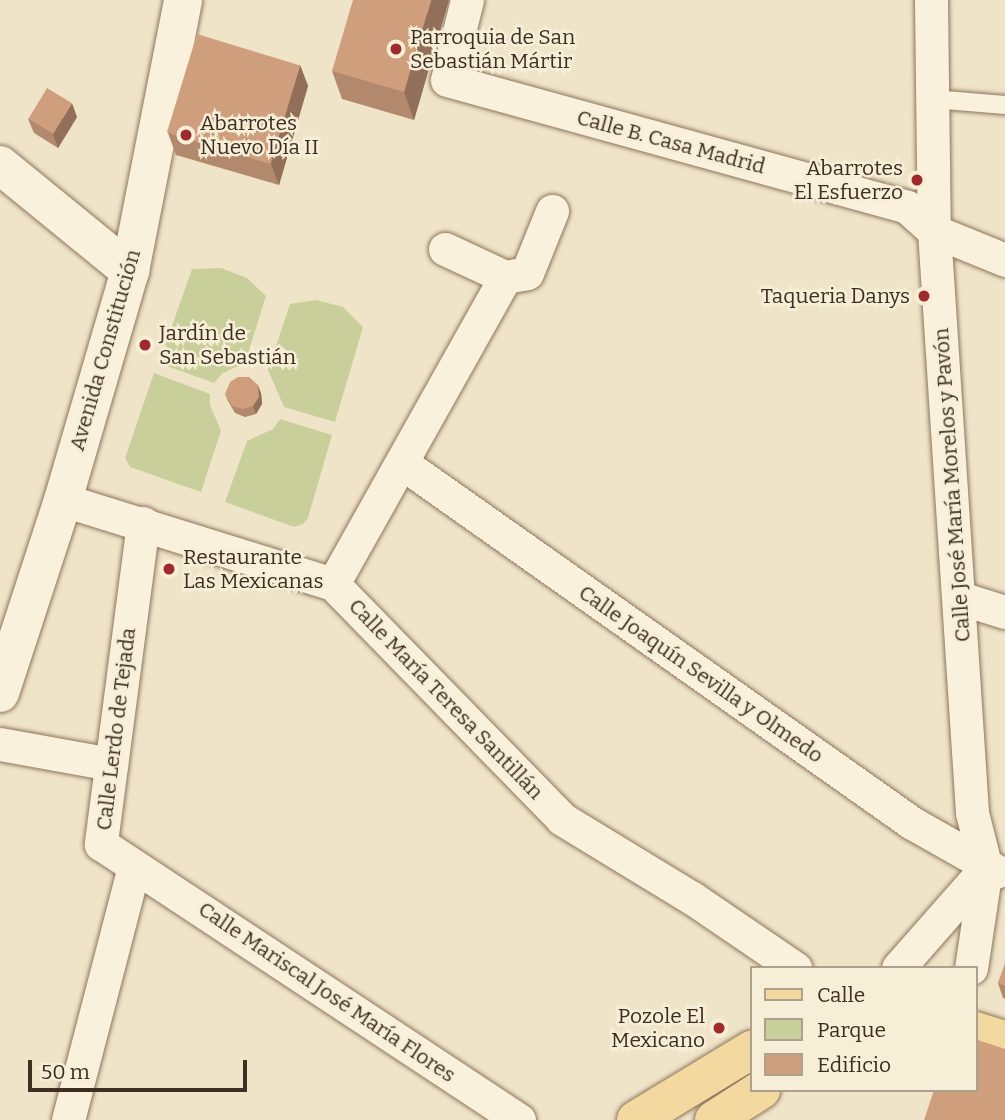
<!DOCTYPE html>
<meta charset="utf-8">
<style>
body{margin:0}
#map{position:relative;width:1005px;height:1120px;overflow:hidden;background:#f0e4c8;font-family:Bitter,serif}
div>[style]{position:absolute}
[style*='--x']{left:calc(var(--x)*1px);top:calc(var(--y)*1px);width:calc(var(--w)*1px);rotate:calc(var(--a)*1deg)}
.green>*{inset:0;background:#c9cf9b}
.roads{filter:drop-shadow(0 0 2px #8d765c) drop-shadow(0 0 2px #8d765c)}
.service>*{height:18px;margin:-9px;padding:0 9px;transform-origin:9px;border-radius:9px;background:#faf1dc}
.minor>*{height:33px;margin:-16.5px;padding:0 16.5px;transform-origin:16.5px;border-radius:16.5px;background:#faf1dc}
.tertiary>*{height:38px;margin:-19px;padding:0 19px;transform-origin:19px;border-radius:19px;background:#faf1dc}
.secondary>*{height:38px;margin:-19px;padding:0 19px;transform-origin:19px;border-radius:19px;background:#faf1dc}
.primary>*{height:38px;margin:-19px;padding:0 19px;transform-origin:19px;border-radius:19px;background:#f3d9a0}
.wall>*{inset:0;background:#b2896c}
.shaded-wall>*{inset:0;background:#916f58}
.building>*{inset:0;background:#cf9f7d;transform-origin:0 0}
.dots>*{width:19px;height:19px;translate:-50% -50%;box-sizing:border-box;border:4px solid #f7eed8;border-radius:50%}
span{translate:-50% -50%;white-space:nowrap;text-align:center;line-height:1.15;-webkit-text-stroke:5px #f7eed8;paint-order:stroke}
.poi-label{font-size:21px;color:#3d2e20}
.left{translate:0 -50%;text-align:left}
.right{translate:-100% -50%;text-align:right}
.street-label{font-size:21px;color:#3d2e20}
.legend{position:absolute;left:750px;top:966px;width:228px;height:126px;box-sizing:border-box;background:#f7eed8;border:2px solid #ada18e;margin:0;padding:9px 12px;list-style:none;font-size:21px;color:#3d2e20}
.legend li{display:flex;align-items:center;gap:14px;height:35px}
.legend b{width:35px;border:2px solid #ada18e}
.scale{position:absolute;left:28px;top:1060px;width:219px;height:32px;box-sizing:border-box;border:4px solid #3d2e20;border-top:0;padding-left:9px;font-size:21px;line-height:24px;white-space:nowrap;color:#3d2e20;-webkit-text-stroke:5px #f7eed8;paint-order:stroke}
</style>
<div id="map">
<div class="green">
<i style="clip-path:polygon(221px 268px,247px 278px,266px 296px,245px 363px,223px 373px,214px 383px,159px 363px,192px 269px)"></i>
<i style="clip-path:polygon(316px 300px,343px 307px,363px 327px,335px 422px,284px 407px,268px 370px,290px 304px)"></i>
<i style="clip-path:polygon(154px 373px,210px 394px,210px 405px,221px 431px,201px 492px,130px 467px,125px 458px)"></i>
<i style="clip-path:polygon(280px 419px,332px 435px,308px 518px,303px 524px,294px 527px,225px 502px,247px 441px,273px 429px)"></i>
</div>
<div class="roads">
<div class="service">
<i style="--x:933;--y:99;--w:72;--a:4.8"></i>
</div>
<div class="minor">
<i style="--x:467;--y:0;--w:82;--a:104"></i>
<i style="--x:447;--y:80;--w:477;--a:15.4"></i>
<i style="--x:907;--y:207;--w:36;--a:42"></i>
<i style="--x:934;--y:231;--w:77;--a:22.2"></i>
<i style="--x:931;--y:0;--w:231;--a:89.3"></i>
<i style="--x:934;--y:231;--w:583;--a:86.26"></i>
<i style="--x:972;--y:813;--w:57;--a:75.7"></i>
<i style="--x:986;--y:868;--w:101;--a:98.5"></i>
<i style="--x:445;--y:249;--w:66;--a:25"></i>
<i style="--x:505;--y:277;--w:22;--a:-10"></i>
<i style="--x:527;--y:273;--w:67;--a:-68"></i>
<i style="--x:402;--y:463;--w:624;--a:35.22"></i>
<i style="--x:912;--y:823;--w:98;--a:29.5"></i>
<i style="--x:63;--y:500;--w:283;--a:17.3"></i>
<i style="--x:333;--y:584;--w:328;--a:45.7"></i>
<i style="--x:562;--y:819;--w:152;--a:31.3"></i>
<i style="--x:692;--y:898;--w:125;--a:34.2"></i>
<i style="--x:143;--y:523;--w:324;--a:97.5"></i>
<i style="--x:101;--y:844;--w:501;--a:33.44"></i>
<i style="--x:333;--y:584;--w:352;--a:-60.7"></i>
<i style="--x:960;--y:598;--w:47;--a:17.3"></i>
<i style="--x:0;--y:744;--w:113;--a:10.2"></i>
<i style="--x:898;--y:968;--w:133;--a:-48.7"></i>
<i style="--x:68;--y:1120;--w:261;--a:-75.4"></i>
</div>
<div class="tertiary">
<i style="--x:0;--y:165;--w:168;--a:39.2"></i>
</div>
<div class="secondary">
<i style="--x:0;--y:693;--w:203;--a:-71.9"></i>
<i style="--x:63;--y:500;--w:239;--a:-73.7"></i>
<i style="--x:130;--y:271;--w:276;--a:-78.9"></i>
</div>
<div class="primary">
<i style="--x:975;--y:1031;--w:31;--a:17"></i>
<i style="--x:636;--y:1120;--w:135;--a:-31.3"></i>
<i style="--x:714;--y:1120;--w:56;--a:-32.6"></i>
</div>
</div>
<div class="wall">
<i style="clip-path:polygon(449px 0,414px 120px,342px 99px,332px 71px)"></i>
<i style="clip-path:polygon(300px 65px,308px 86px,279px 185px,176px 155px,168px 133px)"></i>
<i style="clip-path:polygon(77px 117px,58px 148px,34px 133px,28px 119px)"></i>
<i style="clip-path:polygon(261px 393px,262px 404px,256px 414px,245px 417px,235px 413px,228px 401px,225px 394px)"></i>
<i style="clip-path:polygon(1005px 964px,1005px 999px,1003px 998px,998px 983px)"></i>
</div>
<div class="shaded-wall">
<i style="clip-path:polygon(431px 0,449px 0,414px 120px,404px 92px)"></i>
<i style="clip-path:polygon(300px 65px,308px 86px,279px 185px,271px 164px)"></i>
<i style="clip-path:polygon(72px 103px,77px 117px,58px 148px,53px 134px)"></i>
<i style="clip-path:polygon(258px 385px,261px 393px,262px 404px,256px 414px,253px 406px)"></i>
</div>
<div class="building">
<i style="clip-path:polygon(353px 0,431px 0,404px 92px,332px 71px)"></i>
<i style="left:197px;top:34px;width:108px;height:103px;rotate:17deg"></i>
<i style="left:47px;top:88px;width:29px;height:36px;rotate:31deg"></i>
<i style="clip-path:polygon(238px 377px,249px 377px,258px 385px,259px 397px,253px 406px,242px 409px,232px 406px,225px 394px,230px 382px)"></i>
<i style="clip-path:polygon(1005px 964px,1005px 986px,998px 983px)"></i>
<i style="clip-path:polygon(975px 1039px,1005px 1049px,1005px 1120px,924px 1120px,934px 1090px,975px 1090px)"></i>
</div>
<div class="dots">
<i style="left:396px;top:49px;background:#9e2a2b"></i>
<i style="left:186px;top:135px;background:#9e2a2b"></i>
<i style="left:917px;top:180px;background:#9e2a2b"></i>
<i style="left:924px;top:296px;background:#9e2a2b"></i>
<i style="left:145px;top:345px;background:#9e2a2b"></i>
<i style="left:169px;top:569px;background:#9e2a2b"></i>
<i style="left:719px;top:1028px;background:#9e2a2b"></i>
</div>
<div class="poi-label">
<span class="left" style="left:410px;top:49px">Parroquia de San<br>Sebastián Mártir</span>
<span class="left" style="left:200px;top:135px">Abarrotes<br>Nuevo Día II</span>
<span class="right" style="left:903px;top:180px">Abarrotes<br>El Esfuerzo</span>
<span class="right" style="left:910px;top:296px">Taqueria Danys</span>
<span class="left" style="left:159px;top:345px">Jardín de<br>San Sebastián</span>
<span class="left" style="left:183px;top:569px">Restaurante<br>Las Mexicanas</span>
<span class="right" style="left:705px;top:1028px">Pozole El<br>Mexicano</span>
</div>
<div class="street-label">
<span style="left:671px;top:142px;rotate:15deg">Calle B. Casa Madrid</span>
<span style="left:105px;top:350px;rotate:-74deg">Avenida Constitución</span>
<span style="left:952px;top:485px;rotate:-94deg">Calle José María Morelos y Pavón</span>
<span style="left:701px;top:674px;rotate:35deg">Calle Joaquín Sevilla y Olmedo</span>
<span style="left:446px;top:699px;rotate:46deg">Calle María Teresa Santillán</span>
<span style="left:116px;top:729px;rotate:-83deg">Calle Lerdo de Tejada</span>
<span style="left:327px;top:992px;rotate:34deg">Calle Mariscal José María Flores</span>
</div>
<ul class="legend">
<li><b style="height:9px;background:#f3d9a0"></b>Calle</li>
<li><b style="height:19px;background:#c9cf9b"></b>Parque</li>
<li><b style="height:19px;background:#cf9f7d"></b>Edificio</li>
</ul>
<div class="scale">50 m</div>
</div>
